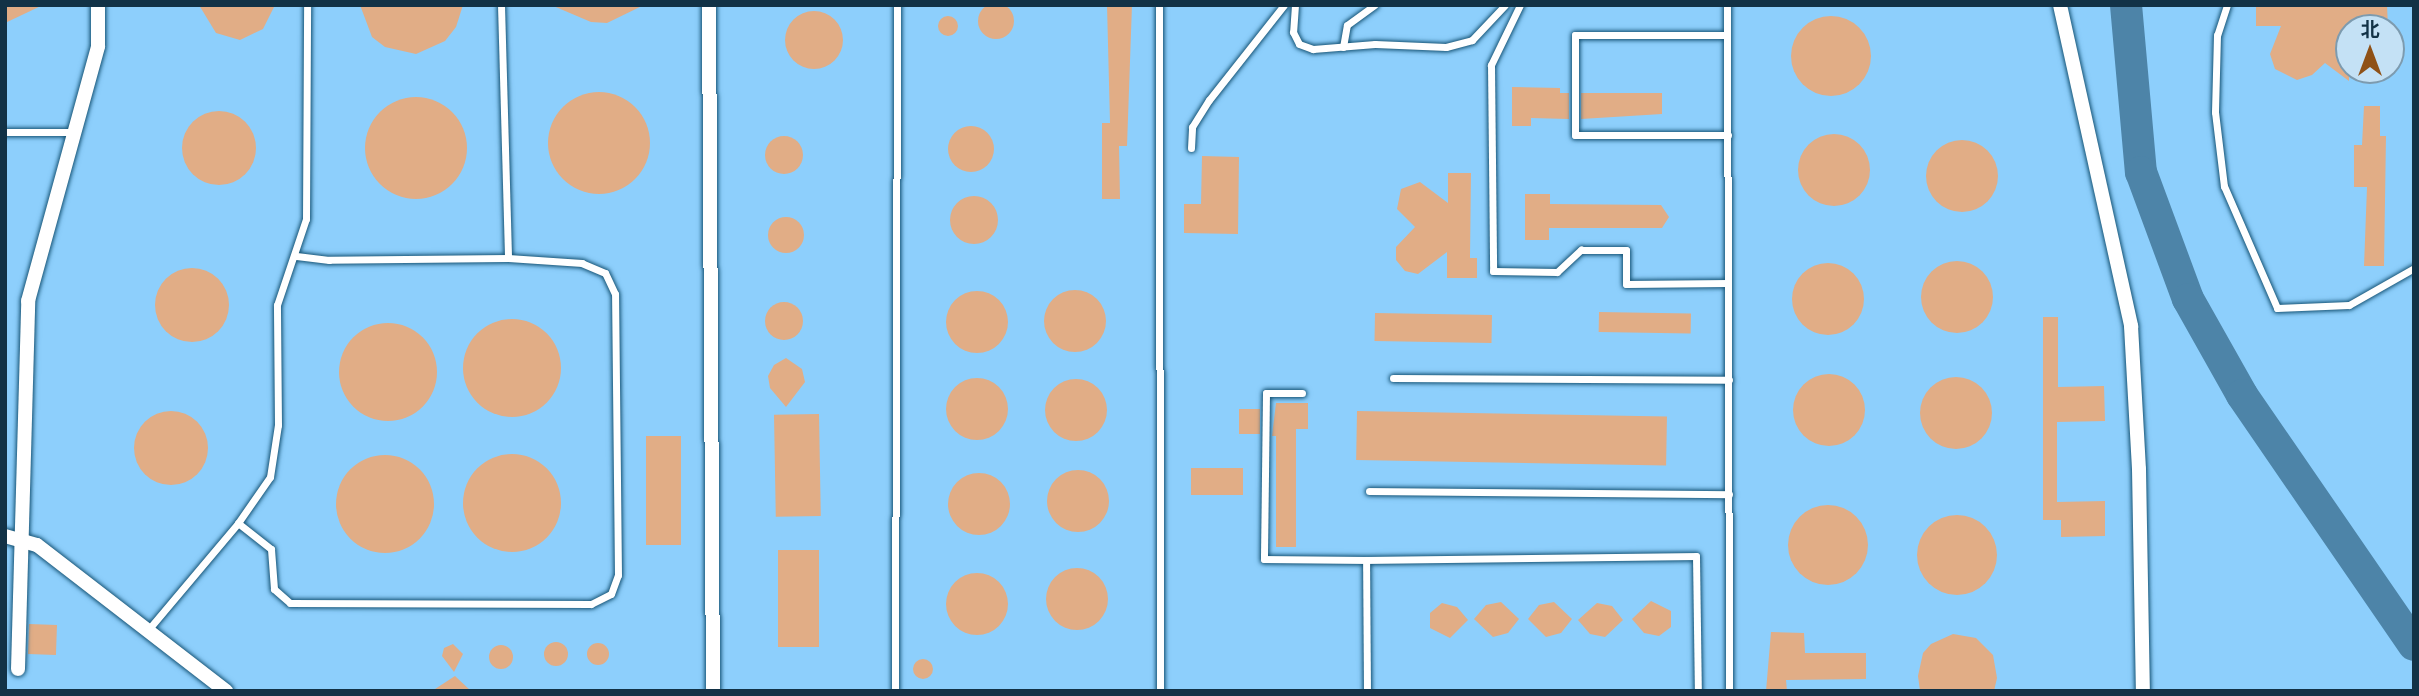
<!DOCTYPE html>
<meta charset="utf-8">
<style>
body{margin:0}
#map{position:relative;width:2419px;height:696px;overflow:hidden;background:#aad6f4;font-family:"Roboto Condensed","Noto Sans SC",sans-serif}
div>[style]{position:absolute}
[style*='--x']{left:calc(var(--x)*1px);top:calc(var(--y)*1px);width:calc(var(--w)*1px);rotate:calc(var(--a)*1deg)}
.built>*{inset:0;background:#8dcffc}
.river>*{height:32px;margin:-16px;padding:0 16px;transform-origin:16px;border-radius:16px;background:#4d84a8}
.building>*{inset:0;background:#e1ad86;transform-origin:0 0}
.round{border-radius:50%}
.roads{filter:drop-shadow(0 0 2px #175577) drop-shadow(0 0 2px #175577)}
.lane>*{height:7px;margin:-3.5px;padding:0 3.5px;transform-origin:3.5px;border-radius:3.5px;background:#fff}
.street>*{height:14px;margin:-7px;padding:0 7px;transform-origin:7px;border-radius:7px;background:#fff}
span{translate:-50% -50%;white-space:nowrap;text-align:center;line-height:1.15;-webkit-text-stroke:7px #c4e1f5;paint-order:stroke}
.frame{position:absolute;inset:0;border:7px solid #123246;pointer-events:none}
.north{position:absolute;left:2335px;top:14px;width:70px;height:70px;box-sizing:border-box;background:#c4e1f5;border:2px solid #7d9baf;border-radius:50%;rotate:0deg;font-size:19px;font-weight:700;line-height:28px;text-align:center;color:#123246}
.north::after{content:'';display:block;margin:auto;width:24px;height:32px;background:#8f5116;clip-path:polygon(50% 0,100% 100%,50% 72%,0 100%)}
</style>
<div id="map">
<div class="built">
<i style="clip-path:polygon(evenodd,5px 5px,2414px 5px,2414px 691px,5px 691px,5px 5px,2349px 28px,2391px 28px,2391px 70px,2349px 70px,2349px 28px)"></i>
</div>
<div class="river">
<i style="--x:2126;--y:5;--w:168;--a:84.9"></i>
<i style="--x:2141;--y:172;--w:135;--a:69.7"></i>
<i style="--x:2188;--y:299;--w:110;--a:60.6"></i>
<i style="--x:2242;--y:395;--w:303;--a:55.5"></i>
</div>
<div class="building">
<i class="round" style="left:978px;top:3px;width:36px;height:36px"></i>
<i style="clip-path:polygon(5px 5px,43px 5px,5px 23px)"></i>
<i style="clip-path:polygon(199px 5px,275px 5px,263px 29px,240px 40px,216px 33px)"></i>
<i style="clip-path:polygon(360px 5px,463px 5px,456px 27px,445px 41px,416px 54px,385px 47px,372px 37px)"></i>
<i style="clip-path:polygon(551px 5px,644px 5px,607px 23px,591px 22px)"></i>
<i style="clip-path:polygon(1107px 5px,1132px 5px,1127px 146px,1119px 146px,1120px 199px,1102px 199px,1102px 123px,1110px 123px)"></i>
<i style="clip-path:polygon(2256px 5px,2387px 5px,2388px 28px,2349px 28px,2349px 81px,2325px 63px,2312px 75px,2297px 80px,2275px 69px,2270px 54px,2281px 26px,2256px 26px)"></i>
<i class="round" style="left:785px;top:11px;width:58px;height:58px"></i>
<i class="round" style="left:938px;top:16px;width:20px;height:20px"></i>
<i class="round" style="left:1791px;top:16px;width:80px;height:80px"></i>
<i style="clip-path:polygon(1512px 87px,1560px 88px,1560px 93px,1569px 93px,1569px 119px,1531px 118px,1531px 126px,1512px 126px)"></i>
<i class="round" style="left:548px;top:92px;width:102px;height:102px"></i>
<i style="clip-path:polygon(1581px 93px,1662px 93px,1662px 114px,1581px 119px)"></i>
<i class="round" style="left:365px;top:97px;width:102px;height:102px"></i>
<i style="clip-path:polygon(2364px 106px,2380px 106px,2380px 136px,2386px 136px,2384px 266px,2364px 266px,2367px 187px,2354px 187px,2354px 145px,2362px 145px)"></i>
<i class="round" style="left:182px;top:111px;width:74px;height:74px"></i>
<i class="round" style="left:948px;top:126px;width:46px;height:46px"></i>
<i class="round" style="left:1798px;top:134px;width:72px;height:72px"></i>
<i class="round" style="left:765px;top:136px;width:38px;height:38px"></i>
<i class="round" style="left:1926px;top:140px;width:72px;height:72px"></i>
<i style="clip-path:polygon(1202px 156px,1239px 157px,1238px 234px,1184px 233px,1184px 204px,1201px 204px)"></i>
<i style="clip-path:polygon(1448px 173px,1471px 173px,1470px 258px,1477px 258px,1477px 278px,1447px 278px,1447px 252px,1418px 274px,1405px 271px,1396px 260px,1396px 247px,1415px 227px,1397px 209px,1401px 189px,1420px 182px,1448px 203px)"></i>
<i style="clip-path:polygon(1525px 194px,1550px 194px,1550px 204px,1661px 205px,1669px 217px,1662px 228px,1549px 228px,1549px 240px,1525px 240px)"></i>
<i class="round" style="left:950px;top:196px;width:48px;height:48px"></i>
<i class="round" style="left:768px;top:217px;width:36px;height:36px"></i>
<i class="round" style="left:1921px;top:261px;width:72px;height:72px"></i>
<i class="round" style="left:1792px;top:263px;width:72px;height:72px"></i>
<i class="round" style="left:155px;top:268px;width:74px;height:74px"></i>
<i class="round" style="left:1044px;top:290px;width:62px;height:62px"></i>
<i class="round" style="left:946px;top:291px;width:62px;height:62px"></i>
<i class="round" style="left:765px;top:302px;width:38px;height:38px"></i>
<i style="left:1599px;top:312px;width:92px;height:20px;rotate:1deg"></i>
<i style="left:1375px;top:313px;width:117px;height:28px;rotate:1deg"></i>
<i style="clip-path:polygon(2043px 317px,2058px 317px,2058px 387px,2104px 386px,2105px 421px,2057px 422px,2057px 502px,2105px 501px,2105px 536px,2061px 537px,2061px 520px,2043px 520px)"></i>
<i class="round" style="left:463px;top:319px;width:98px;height:98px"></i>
<i class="round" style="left:339px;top:323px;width:98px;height:98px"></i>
<i style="clip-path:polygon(786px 358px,802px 369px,805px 382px,786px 407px,770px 388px,768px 376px,774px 365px)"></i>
<i class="round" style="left:1793px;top:374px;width:72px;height:72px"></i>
<i class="round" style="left:1920px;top:377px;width:72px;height:72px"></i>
<i class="round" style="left:946px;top:378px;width:62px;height:62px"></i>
<i class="round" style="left:1045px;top:379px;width:62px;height:62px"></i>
<i style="clip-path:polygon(1276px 403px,1308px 403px,1308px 429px,1296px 429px,1296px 547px,1276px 547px,1276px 436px,1272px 436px)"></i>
<i style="left:1239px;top:409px;width:21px;height:25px"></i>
<i style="left:1357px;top:411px;width:310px;height:49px;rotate:1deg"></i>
<i class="round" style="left:134px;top:411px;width:74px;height:74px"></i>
<i style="left:819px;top:414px;width:102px;height:45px;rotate:89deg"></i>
<i style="left:646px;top:436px;width:35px;height:109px"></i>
<i class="round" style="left:463px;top:454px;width:98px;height:98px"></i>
<i class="round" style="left:336px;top:455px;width:98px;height:98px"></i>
<i style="left:1191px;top:468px;width:52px;height:27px"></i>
<i class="round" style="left:1047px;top:470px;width:62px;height:62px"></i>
<i class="round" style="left:948px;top:473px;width:62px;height:62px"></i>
<i class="round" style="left:1788px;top:505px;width:80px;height:80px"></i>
<i class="round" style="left:1917px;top:515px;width:80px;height:80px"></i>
<i style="left:778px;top:550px;width:41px;height:97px"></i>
<i class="round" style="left:1046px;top:568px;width:62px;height:62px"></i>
<i class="round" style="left:946px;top:573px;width:62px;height:62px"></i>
<i style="clip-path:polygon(1651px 601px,1671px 611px,1671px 627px,1659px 636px,1644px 633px,1632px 619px)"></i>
<i style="clip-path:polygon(1501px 602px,1519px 619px,1508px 633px,1493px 637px,1474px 619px,1486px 605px)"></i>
<i style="clip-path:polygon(1554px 602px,1572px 619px,1561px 633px,1546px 637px,1528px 619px,1539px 605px)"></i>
<i style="clip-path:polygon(1442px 603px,1457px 607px,1468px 620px,1450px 638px,1430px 628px,1430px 613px)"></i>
<i style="clip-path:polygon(1597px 603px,1612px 606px,1623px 620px,1605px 637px,1590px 634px,1578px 620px)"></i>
<i style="left:29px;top:624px;width:28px;height:30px;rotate:2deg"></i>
<i style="clip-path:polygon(1771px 632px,1804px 633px,1805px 653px,1866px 653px,1866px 679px,1786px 680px,1787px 691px,1766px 691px)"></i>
<i style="clip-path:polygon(1953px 634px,1976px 638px,1993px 655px,1997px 678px,1994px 691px,1920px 691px,1918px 676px,1923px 653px,1931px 644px)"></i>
<i class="round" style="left:544px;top:642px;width:24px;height:24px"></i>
<i class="round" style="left:587px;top:643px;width:22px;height:22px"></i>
<i style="clip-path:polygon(453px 644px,463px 654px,454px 672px,442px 656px,444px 648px)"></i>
<i class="round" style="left:489px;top:645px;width:24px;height:24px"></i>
<i class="round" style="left:913px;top:659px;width:20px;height:20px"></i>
<i style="clip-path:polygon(455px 676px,471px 691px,432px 691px)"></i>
</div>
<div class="roads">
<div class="lane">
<i style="--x:501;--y:5;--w:253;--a:88.4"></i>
<i style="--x:1159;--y:5;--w:686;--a:89.92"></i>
<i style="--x:1295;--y:5;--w:27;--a:94"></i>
<i style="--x:1293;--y:32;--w:13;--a:63"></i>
<i style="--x:1299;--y:44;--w:15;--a:20"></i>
<i style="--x:1313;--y:49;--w:62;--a:-4.6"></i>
<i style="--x:1375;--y:44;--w:71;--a:2.4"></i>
<i style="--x:1446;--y:47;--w:27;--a:-15"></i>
<i style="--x:1472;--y:40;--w:48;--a:-46.7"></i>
<i style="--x:1520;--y:5;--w:67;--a:115.8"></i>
<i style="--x:1491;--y:65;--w:206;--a:89.4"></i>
<i style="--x:1493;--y:271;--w:64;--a:0.9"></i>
<i style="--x:1557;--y:272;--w:33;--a:-43"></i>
<i style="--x:1581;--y:250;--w:45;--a:0"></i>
<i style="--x:1626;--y:250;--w:34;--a:90"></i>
<i style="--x:1626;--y:284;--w:102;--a:-0.6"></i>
<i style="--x:1727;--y:5;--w:686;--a:89.83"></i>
<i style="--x:2227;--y:5;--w:32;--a:108"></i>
<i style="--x:2217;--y:35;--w:77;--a:91.5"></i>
<i style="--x:2215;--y:112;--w:75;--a:83.1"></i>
<i style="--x:2224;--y:186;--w:133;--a:66.5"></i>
<i style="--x:2277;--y:308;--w:72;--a:-2.4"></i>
<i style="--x:2349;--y:305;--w:75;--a:-29.6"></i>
<i style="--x:1727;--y:35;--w:152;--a:180"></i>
<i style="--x:1575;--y:35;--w:100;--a:90"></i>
<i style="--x:1575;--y:135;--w:153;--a:0"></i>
<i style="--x:1343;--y:47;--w:22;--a:-80"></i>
<i style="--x:1347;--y:25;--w:34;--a:-36"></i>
<i style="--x:5;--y:132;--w:70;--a:0"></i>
<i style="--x:1191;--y:148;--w:21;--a:-87"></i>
<i style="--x:1192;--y:127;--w:32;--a:-58"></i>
<i style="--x:1209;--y:100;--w:121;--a:-51.7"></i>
<i style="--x:1393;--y:378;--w:336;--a:0.3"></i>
<i style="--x:1302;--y:393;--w:36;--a:180"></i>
<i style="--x:1266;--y:393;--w:166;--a:90.7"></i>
<i style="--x:1264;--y:559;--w:102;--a:0.6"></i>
<i style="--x:1369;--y:491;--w:360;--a:0.5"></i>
<i style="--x:238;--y:523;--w:42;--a:38.2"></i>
<i style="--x:271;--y:549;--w:40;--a:85.7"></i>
<i style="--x:274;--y:589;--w:21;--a:41"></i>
<i style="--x:290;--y:603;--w:301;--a:0.2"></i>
<i style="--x:591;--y:604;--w:22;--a:-27"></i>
<i style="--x:611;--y:594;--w:20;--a:-70"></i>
<i style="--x:618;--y:575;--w:281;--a:-90.6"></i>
<i style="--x:615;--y:294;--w:23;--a:-115"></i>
<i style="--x:605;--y:273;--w:25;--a:-157"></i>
<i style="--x:582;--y:263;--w:74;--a:-176.1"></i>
<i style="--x:508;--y:258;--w:179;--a:179.4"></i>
<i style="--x:329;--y:260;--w:35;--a:-173"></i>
<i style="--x:148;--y:630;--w:140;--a:-49.9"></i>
<i style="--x:238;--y:523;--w:56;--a:-55.2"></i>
<i style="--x:270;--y:477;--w:53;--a:-81.3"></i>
<i style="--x:278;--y:425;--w:120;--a:-90.5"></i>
<i style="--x:277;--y:305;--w:91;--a:-71.4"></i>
<i style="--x:306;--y:219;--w:214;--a:-89.7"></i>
<i style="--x:895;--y:691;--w:686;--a:-89.83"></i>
<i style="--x:1367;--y:691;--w:131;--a:-90.4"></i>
<i style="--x:1366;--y:560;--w:330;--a:-0.7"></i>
<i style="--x:1696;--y:556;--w:135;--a:89.2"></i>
</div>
<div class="street">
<i style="--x:709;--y:5;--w:686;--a:89.67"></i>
<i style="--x:2060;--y:5;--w:329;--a:77.5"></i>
<i style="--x:2131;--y:326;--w:143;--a:86.8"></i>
<i style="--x:2139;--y:469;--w:222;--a:89"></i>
<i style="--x:5;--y:536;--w:33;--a:16"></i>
<i style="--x:37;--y:545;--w:239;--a:37.7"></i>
<i style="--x:18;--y:669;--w:368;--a:-88.4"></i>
<i style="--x:28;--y:301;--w:264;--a:-74.6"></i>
<i style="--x:98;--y:46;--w:41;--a:-90"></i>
</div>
</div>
<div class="frame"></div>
<div class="north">北</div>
</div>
